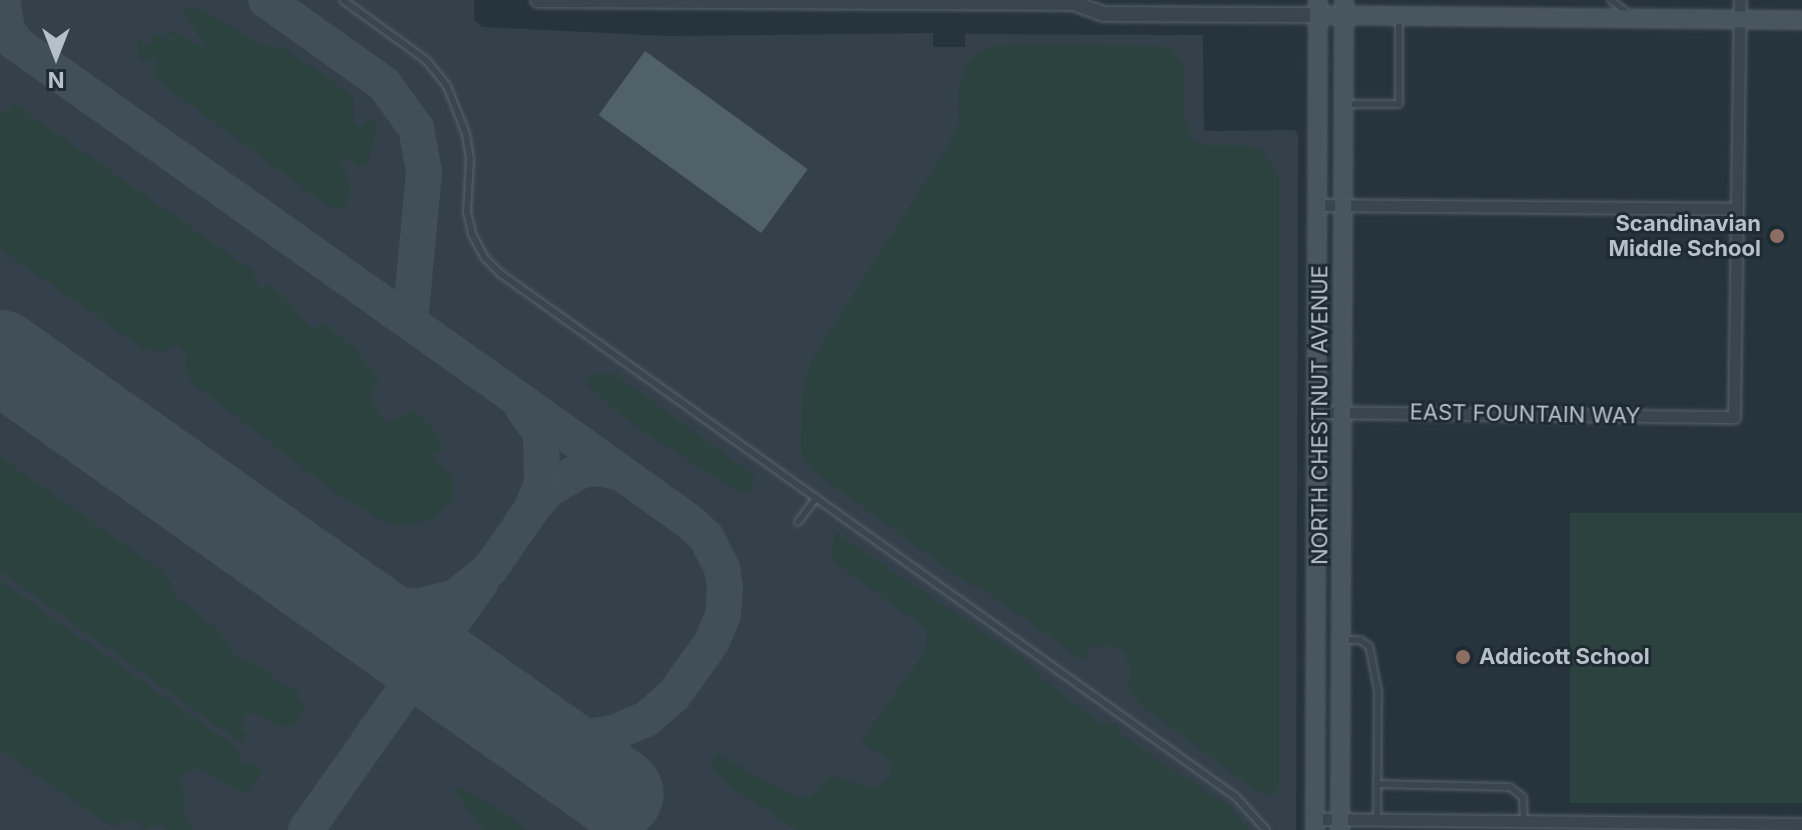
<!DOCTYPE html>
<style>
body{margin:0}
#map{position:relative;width:1802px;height:830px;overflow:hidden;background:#26343d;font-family:Inter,sans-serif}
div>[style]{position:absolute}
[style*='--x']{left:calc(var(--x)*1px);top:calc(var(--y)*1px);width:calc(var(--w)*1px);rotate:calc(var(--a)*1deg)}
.airport>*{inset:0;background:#34414a}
.green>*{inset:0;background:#2b423f;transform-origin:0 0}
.taxiway>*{height:36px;margin:-18px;padding:0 18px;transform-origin:18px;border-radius:18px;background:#414f58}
.runway>*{height:92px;margin:-46px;padding:0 46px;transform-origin:46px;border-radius:46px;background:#414f58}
.building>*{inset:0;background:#51616a;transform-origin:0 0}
.roads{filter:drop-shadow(0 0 2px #58636b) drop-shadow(0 0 2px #58636b)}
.service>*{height:6px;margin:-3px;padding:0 3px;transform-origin:3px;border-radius:3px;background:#3a464d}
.minor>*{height:11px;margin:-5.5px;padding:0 5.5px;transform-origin:5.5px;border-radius:5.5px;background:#3a464d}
.tertiary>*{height:14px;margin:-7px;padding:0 7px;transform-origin:7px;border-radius:7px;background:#3a464d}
.secondary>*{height:16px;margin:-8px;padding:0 8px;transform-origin:8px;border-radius:8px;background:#485660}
.dots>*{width:22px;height:22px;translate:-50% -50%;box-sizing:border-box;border:4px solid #1f2b32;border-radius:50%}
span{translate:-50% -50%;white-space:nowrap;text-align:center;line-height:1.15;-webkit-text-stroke:6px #1f2b32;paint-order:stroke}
.poi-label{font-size:22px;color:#b6c0c8;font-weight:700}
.right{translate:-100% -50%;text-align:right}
.left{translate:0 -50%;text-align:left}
.street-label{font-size:22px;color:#b6c0c8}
.north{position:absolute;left:16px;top:16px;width:80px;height:80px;-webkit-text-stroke:6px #1f2b32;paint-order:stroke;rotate:180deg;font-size:22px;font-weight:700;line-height:32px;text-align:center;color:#b6c0c8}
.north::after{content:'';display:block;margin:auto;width:28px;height:36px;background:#b6c0c8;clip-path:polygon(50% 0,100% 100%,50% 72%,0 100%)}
</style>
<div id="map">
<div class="airport">
<i style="clip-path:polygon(0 0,474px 0,474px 20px,482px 27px,669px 36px,933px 33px,933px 47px,965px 47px,965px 34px,1203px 35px,1204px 131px,1294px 130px,1298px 134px,1296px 830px,0 830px)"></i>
</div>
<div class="green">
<i style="clip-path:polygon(198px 8px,260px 44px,285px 49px,353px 96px,354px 126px,361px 126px,369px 118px,377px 125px,368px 162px,358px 167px,347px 157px,339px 161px,349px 179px,351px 194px,344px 208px,334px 209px,309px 192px,158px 81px,153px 75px,159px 55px,145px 63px,138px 56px,138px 41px,149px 46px,156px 34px,173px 43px,166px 29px,206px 48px,183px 9px)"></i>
<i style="clip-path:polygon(1041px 44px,1169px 47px,1184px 64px,1184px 118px,1192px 141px,1205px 145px,1244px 145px,1262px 151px,1279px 176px,1279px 789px,1272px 796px,1256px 791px,1142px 706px,1128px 688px,1131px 668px,1124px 653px,1110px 646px,1091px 647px,1084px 661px,988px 593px,967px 583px,815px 472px,801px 454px,802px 392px,811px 361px,946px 149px,959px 123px,958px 88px,966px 66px,977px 54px,995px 46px)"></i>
<i style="clip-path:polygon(14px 104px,252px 270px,260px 290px,267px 285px,286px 299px,312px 329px,325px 324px,356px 350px,378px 379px,369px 398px,386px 424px,414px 410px,432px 428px,443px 450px,429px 456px,452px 477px,452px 501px,433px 518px,402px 526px,384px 521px,336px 493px,190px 381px,185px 366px,187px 354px,175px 344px,161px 352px,144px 349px,0 249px,0 112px,9px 111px)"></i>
<i style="clip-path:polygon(613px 373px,754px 475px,753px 485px,747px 491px,737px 491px,626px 420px,587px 384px,591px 376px)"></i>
<i style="clip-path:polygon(0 457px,159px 569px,170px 581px,177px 597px,218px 630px,237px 659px,259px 665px,284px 687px,296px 689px,304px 708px,294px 725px,282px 727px,255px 713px,245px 714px,242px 726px,246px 734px,243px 741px,237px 740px,0 571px)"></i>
<i style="left:1570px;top:513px;width:232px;height:290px"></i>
<i style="clip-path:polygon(835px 532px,1030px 664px,1040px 677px,1100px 723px,1115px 724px,1120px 733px,1164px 765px,1227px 804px,1249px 830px,797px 830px,729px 786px,711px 766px,717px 754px,798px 798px,810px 796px,831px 776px,876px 789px,890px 777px,892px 762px,861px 741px,925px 652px,928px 630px,837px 564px,831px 555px)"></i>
<i style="clip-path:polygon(0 581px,238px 749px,241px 766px,252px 763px,260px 767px,260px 776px,250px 788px,243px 794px,200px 768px,187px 771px,179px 776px,185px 798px,183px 812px,194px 830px,168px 830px,159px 825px,144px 829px,137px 822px,126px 821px,113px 827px,0 750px)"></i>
<i style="clip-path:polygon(460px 787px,501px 812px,528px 830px,484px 830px,454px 790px)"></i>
</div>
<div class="taxiway">
<i style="--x:2;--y:0;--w:29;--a:80"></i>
<i style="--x:7;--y:29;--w:17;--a:57"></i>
<i style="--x:266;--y:0;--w:145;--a:35.4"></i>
<i style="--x:384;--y:84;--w:54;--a:54"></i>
<i style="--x:416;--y:128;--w:45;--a:79.7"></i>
<i style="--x:424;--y:172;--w:151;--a:95.3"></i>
<i style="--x:0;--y:32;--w:626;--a:35.31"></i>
<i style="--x:511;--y:394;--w:221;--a:35.6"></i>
<i style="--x:691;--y:523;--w:21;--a:43"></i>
<i style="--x:706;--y:537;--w:36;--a:63"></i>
<i style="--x:722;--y:569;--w:17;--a:80"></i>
<i style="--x:725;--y:586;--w:29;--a:94"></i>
<i style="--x:723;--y:615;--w:30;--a:113"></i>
<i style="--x:711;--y:643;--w:64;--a:125.4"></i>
<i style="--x:674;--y:695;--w:37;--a:139"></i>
<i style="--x:646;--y:719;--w:36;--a:157"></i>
<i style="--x:613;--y:733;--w:54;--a:171.4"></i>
<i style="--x:560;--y:741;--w:21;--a:-172"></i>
<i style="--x:532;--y:509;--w:26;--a:-50"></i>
<i style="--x:549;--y:489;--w:35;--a:-31"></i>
<i style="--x:579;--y:471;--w:17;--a:-10"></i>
<i style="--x:596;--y:468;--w:23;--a:10"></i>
<i style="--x:327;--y:588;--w:50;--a:19.9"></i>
<i style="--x:374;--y:605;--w:46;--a:1.2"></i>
<i style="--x:420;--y:606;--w:37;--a:-14"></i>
<i style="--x:456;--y:597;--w:44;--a:-39.5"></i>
<i style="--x:490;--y:569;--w:72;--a:-55.2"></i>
<i style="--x:531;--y:510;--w:29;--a:-68"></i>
<i style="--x:542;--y:483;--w:49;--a:-91.2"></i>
<i style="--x:541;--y:434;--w:32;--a:-125"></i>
<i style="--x:306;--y:830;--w:302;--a:-54.8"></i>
</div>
<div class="runway">
<i style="--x:0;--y:356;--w:757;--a:35.33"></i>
</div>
<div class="building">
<i style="left:645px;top:51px;width:201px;height:79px;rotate:36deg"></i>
</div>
<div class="roads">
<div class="service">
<i style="--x:343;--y:0;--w:102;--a:35.9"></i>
<i style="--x:426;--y:60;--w:33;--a:51"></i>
<i style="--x:447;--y:86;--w:52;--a:68.4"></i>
<i style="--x:466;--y:134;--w:26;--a:81"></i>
<i style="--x:470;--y:160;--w:52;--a:93.3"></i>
<i style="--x:467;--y:212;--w:23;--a:77"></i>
<i style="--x:472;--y:234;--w:27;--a:62"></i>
<i style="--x:485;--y:258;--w:23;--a:45"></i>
<i style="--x:501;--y:274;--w:902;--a:35.43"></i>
<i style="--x:1236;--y:797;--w:45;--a:47.7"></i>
<i style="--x:1611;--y:0;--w:24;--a:38"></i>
<i style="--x:1346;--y:104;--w:53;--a:0"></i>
<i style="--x:1399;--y:104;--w:88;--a:-90"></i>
<i style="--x:798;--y:522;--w:30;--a:-53"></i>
<i style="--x:1342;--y:640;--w:18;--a:0"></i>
<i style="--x:1360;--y:640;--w:11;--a:34"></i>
<i style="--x:1369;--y:646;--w:9;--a:77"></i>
<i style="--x:1371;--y:655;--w:38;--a:79"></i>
<i style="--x:1378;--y:692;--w:128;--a:90.4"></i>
<i style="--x:1377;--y:784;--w:133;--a:1.3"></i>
<i style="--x:1510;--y:787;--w:16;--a:38"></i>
<i style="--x:1523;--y:797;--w:25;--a:88"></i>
</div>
<div class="minor">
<i style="--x:1318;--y:205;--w:419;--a:0.5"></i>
<i style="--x:1317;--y:412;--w:417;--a:0.7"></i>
<i style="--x:1734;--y:417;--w:417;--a:-89.2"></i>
<i style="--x:1315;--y:819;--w:487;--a:0.6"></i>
</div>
<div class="tertiary">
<i style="--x:538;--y:0;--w:535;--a:0.32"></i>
<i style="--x:1073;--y:3;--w:32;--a:20"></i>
<i style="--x:1103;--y:14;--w:215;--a:0.3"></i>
</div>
<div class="secondary">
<i style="--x:1318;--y:15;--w:484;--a:0.6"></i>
<i style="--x:1315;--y:830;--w:830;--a:-89.79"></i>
<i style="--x:1340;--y:830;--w:830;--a:-89.72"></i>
</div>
</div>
<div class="dots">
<i style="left:1777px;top:236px;background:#8d6e63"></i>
<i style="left:1463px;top:657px;background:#8d6e63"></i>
</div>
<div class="poi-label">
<span class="right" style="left:1761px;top:236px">Scandinavian<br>Middle School</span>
<span class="left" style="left:1479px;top:657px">Addicott School</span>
</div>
<div class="street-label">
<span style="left:1525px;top:414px;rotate:1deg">EAST FOUNTAIN WAY</span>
<span style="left:1320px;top:415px;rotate:-90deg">NORTH CHESTNUT AVENUE</span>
</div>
<div class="north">N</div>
</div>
